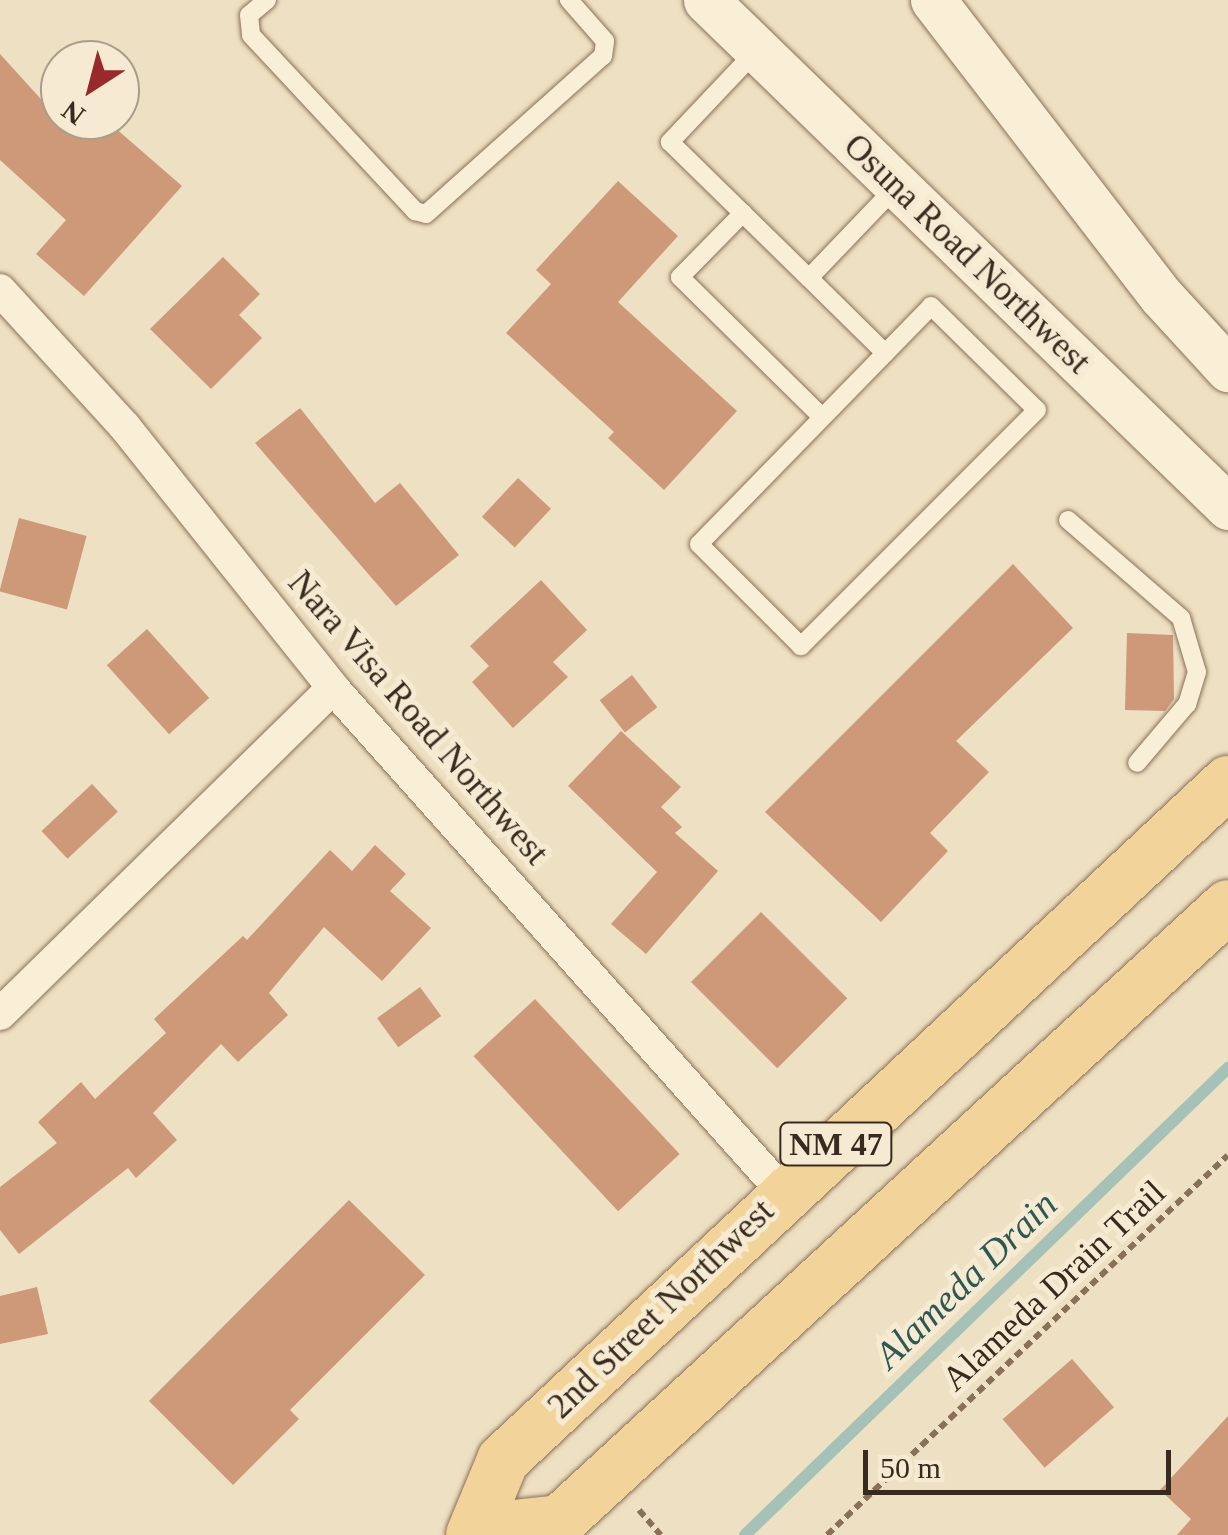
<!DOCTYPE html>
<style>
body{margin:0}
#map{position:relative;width:1228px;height:1535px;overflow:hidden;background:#eee0c2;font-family:"Times New Roman",serif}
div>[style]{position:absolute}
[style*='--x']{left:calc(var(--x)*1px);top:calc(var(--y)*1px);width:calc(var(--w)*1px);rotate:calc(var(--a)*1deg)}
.stream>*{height:12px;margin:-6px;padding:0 6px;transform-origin:6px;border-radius:6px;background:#a5c1b8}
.building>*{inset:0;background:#cd9978;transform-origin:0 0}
.path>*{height:6px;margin-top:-3px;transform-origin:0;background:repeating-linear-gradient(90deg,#897159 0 8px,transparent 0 13px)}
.roads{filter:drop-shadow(0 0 2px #897159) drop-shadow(0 0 2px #897159)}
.service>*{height:18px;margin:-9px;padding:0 9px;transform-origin:9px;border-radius:9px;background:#f9eed6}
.minor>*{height:32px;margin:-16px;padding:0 16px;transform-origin:16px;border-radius:16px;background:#f9eed6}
.secondary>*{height:45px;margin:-22.5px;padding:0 22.5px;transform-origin:22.5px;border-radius:22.5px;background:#f9eed6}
.primary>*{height:52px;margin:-26px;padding:0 26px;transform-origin:26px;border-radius:26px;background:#f2d49a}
span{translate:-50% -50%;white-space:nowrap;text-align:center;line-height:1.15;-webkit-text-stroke:10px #f6ebd2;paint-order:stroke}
.shield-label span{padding:2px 8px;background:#f6ebd2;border:2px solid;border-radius:8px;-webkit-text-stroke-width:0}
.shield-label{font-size:32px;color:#382a1e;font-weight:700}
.street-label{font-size:35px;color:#382a1e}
.water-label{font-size:38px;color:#2d5854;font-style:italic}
.north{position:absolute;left:40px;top:40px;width:100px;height:100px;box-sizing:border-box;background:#f6ebd2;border:2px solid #aa9e8a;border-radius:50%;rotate:216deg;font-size:28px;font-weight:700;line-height:40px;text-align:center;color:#382a1e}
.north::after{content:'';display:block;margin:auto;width:35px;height:45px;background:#98292c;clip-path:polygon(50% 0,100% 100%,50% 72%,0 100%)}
.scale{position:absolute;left:863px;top:1450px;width:308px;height:45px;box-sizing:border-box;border:5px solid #382a1e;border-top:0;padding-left:12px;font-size:30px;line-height:35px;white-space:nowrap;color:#382a1e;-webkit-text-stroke:8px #f6ebd2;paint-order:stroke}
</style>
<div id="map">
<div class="stream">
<i style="--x:745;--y:1535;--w:672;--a:-44.04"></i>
</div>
<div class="building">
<i style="clip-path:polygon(0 54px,60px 120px,106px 120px,182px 186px,84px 296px,36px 254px,66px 220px,0 160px)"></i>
<i style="clip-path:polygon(618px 181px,678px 236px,618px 302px,737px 411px,664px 490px,608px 438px,614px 432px,506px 333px,551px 284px,536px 270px)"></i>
<i style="clip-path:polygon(223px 257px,260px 294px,239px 315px,262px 338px,211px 389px,150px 329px)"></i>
<i style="clip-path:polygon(300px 408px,375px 503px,400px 483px,459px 555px,396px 606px,255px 443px)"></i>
<i style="left:518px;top:478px;width:45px;height:53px;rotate:43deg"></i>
<i style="left:19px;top:518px;width:70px;height:76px;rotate:15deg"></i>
<i style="clip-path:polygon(1013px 564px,1073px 628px,956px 741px,989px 772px,930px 833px,948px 851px,881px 922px,765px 812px)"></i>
<i style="clip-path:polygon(541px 580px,587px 630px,553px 662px,568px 677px,513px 728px,472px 682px,489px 666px,470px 646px)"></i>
<i style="left:147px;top:629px;width:93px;height:54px;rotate:48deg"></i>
<i style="clip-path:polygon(1127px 633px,1173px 635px,1174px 699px,1165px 711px,1125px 710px)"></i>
<i style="left:632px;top:675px;width:41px;height:41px;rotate:52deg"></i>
<i style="clip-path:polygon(621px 731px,681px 787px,661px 807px,682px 827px,675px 833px,718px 871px,646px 954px,611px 924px,657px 872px,568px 786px)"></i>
<i style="left:92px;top:784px;width:38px;height:69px;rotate:47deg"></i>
<i style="clip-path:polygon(375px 845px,406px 874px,390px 891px,431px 928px,382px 981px,324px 927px,269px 993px,288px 1015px,238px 1062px,221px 1044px,153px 1113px,177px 1140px,136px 1178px,128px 1168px,19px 1254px,0 1230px,0 1187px,57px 1143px,38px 1122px,81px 1082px,95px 1099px,166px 1033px,154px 1019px,243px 936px,247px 940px,330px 850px,352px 871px)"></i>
<i style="left:761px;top:912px;width:122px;height:99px;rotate:45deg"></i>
<i style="left:420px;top:987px;width:36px;height:53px;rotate:54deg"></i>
<i style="left:535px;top:999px;width:212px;height:84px;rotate:47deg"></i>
<i style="clip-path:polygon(349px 1200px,425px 1275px,290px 1410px,299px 1419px,233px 1485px,149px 1401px)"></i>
<i style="clip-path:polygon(37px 1287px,48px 1334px,0 1344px,0 1296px)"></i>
<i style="left:1072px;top:1359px;width:64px;height:92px;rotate:49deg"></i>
<i style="clip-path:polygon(1228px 1416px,1228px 1535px,1177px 1535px,1191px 1519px,1160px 1490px)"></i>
</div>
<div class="path">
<i style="--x:639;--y:1510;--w:33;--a:49"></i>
<i style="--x:827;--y:1535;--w:552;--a:-43.46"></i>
</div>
<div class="roads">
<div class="service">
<i style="--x:267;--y:0;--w:23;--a:140"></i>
<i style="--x:249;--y:15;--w:20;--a:84"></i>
<i style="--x:251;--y:35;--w:241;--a:47"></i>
<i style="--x:415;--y:211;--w:11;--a:15"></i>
<i style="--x:426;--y:214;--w:237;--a:-41.8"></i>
<i style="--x:603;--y:56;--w:15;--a:-82"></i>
<i style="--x:605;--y:41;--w:55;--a:-131.3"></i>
<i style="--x:757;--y:50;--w:127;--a:133.4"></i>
<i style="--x:670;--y:142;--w:194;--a:44.4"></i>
<i style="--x:809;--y:278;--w:127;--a:-46.3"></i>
<i style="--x:743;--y:213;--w:90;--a:134.5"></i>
<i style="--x:680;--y:277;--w:199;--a:44.6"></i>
<i style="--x:809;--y:278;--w:107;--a:44.6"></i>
<i style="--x:931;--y:306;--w:148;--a:44.5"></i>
<i style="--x:1037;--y:410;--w:334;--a:135"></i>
<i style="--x:801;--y:646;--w:144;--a:-135"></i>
<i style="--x:699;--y:544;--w:332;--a:-45.7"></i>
<i style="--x:1068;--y:520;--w:150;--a:40.9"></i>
<i style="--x:1181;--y:618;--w:56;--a:73.5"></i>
<i style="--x:1197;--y:672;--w:34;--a:107"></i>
<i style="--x:1187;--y:704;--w:77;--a:130.3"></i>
</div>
<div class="minor">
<i style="--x:0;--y:290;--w:185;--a:47.6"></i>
<i style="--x:125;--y:427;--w:334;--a:51.4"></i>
<i style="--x:333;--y:688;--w:676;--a:48.24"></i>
<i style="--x:0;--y:1014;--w:466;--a:-44.4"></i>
</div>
<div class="secondary">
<i style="--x:706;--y:0;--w:728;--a:44.16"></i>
<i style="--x:933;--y:0;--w:375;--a:52.4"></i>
<i style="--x:1162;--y:297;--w:98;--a:47.5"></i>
</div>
<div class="primary">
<i style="--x:477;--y:1530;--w:83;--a:-6.2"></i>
<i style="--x:560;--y:1521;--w:908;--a:-42.63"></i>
<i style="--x:472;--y:1535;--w:81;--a:-67.5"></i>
<i style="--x:503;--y:1460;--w:993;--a:-43.08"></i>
</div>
</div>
<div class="shield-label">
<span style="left:836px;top:1144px">NM 47</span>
</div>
<div class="street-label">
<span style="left:967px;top:254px;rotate:44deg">Osuna Road Northwest</span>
<span style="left:418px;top:718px;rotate:49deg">Nara Visa Road Northwest</span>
<span style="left:1054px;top:1286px;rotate:-43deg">Alameda Drain Trail</span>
<span style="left:661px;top:1309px;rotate:-44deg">2nd Street Northwest</span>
</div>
<div class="water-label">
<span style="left:966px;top:1280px;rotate:-44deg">Alameda Drain</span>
</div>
<div class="north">N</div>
<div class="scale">50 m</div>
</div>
